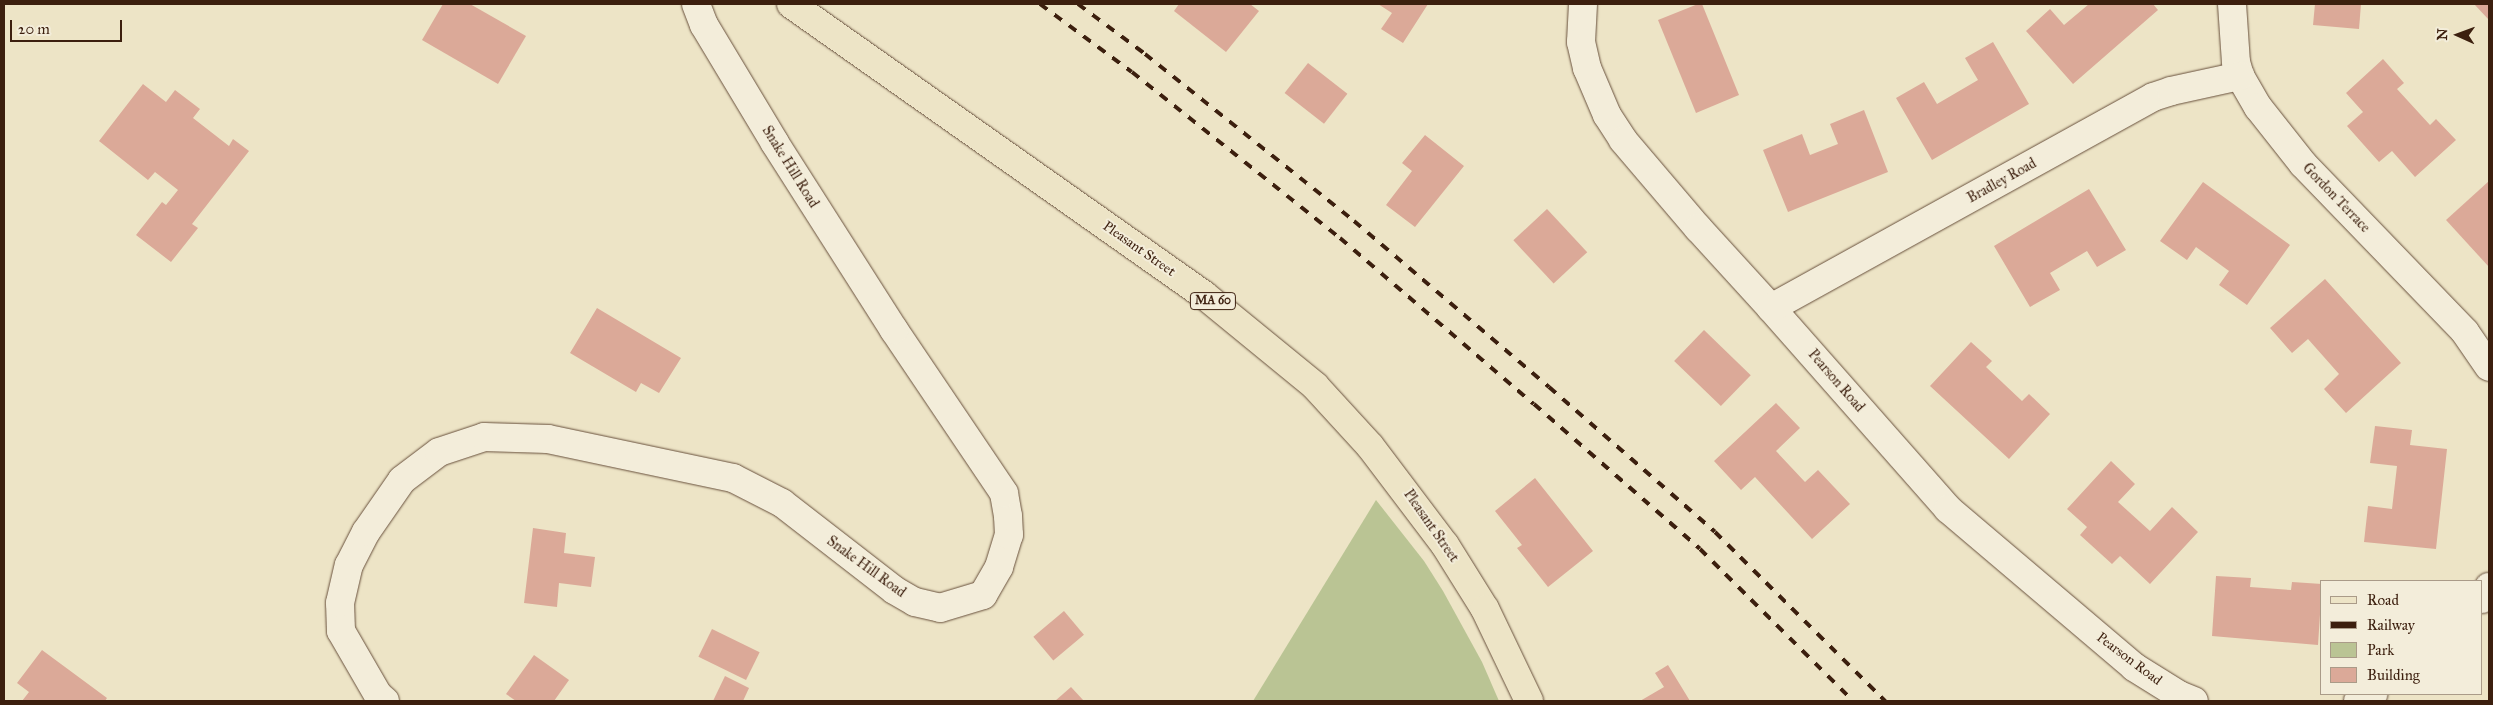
<!DOCTYPE html>
<style>
body{margin:0}
#map{position:relative;width:2493px;height:705px;overflow:hidden;background:#ede4c6;font-family:"IM FELL Great Primer",serif}
div>[style]{position:absolute}
[style*='--x']{left:calc(var(--x)*1px);top:calc(var(--y)*1px);width:calc(var(--w)*1px);rotate:calc(var(--a)*1deg)}
.green>*{inset:0;background:#bac494}
.building>*{inset:0;background:#dba998;transform-origin:0 0}
.roads{filter:drop-shadow(0 0 1px #68503c) drop-shadow(0 0 1px #68503c)}
.minor>*{height:28px;margin:-14px;padding:0 14px;transform-origin:14px;border-radius:14px;background:#f3edda}
.major>*{height:28px;margin:-14px;padding:0 14px;transform-origin:14px;border-radius:14px;background:#ede4c6}
.rail>*{height:4px;margin-top:-2px;transform-origin:0;background:repeating-linear-gradient(90deg,#3c1f0e 0 9px,transparent 0 18px)}
span{translate:-50% -50%;white-space:nowrap;text-align:center;line-height:1.15;-webkit-text-stroke:4px #f3edda;paint-order:stroke}
.shield-label span{padding:1px 4px;background:#f3edda;border:1px solid;border-radius:4px;-webkit-text-stroke-width:0}
.shield-label{font-size:12px;color:#3c1f0e;font-weight:700}
.street-label{font-size:14px;color:#3c1f0e}
.frame{position:absolute;inset:0;border:5px solid #3c1f0e;pointer-events:none}
.legend{position:absolute;left:2320px;top:580px;width:162px;height:115px;box-sizing:border-box;background:#f3edda;border:1px solid #aa9b88;margin:0;padding:6px 9px;list-style:none;font-size:15px;color:#3c1f0e}
.legend li{display:flex;align-items:center;gap:10px;height:25px}
.legend b{width:25px;border:1px solid #aa9b88}
.north{position:absolute;left:2433px;top:10px;width:50px;height:50px;-webkit-text-stroke:4px #f3edda;paint-order:stroke;rotate:272deg;font-size:14px;font-weight:700;line-height:20px;text-align:center;color:#3c1f0e}
.north::after{content:'';display:block;margin:auto;width:18px;height:22px;background:#3c1f0e;clip-path:polygon(50% 0,100% 100%,50% 72%,0 100%)}
.scale{position:absolute;left:10px;top:20px;width:112px;height:22px;box-sizing:border-box;border:2px solid #3c1f0e;border-top:0;padding-left:6px;font-size:15px;line-height:18px;white-space:nowrap;color:#3c1f0e;-webkit-text-stroke:4px #f3edda;paint-order:stroke}
</style>
<div id="map">
<div class="green">
<i style="clip-path:polygon(1376px 500px,1424px 561px,1443px 591px,1482px 662px,1499px 701px,1253px 701px)"></i>
</div>
<div class="building">
<i style="clip-path:polygon(443px 4px,470px 4px,526px 36px,498px 84px,422px 40px)"></i>
<i style="clip-path:polygon(1179px 4px,1250px 4px,1259px 11px,1226px 52px,1174px 11px)"></i>
<i style="clip-path:polygon(1378px 4px,1428px 4px,1403px 43px,1381px 29px,1392px 13px)"></i>
<i style="clip-path:polygon(1698px 4px,1702px 4px,1739px 95px,1696px 113px,1658px 20px)"></i>
<i style="clip-path:polygon(2089px 4px,2153px 4px,2158px 10px,2073px 84px,2026px 31px,2050px 9px,2064px 25px)"></i>
<i style="clip-path:polygon(2315px 4px,2361px 4px,2359px 29px,2313px 25px)"></i>
<i style="clip-path:polygon(2474px 4px,2489px 4px,2489px 20px)"></i>
<i style="clip-path:polygon(1993px 42px,2029px 104px,1932px 160px,1896px 98px,1924px 82px,1937px 104px,1978px 80px,1965px 58px)"></i>
<i style="clip-path:polygon(2383px 59px,2404px 83px,2397px 89px,2430px 125px,2436px 119px,2456px 140px,2415px 177px,2392px 151px,2379px 162px,2347px 126px,2363px 112px,2346px 93px)"></i>
<i style="left:1308px;top:63px;width:50px;height:38px;rotate:38deg"></i>
<i style="clip-path:polygon(143px 84px,166px 102px,175px 90px,200px 109px,193px 118px,229px 146px,233px 139px,249px 151px,192px 224px,198px 228px,171px 262px,136px 235px,162px 202px,166px 205px,178px 190px,155px 172px,148px 180px,99px 141px)"></i>
<i style="clip-path:polygon(1864px 110px,1888px 172px,1788px 212px,1763px 150px,1802px 134px,1810px 155px,1838px 144px,1830px 124px)"></i>
<i style="clip-path:polygon(1425px 135px,1464px 166px,1415px 227px,1386px 205px,1412px 171px,1402px 163px)"></i>
<i style="clip-path:polygon(2489px 181px,2489px 267px,2446px 220px)"></i>
<i style="clip-path:polygon(2203px 182px,2290px 245px,2247px 305px,2219px 285px,2229px 271px,2196px 247px,2187px 260px,2160px 241px)"></i>
<i style="clip-path:polygon(2089px 189px,2126px 250px,2097px 267px,2087px 251px,2050px 273px,2060px 290px,2030px 307px,1994px 246px)"></i>
<i style="left:1547px;top:209px;width:59px;height:46px;rotate:47deg"></i>
<i style="clip-path:polygon(2325px 279px,2401px 363px,2346px 413px,2324px 389px,2339px 374px,2308px 339px,2292px 353px,2270px 328px)"></i>
<i style="clip-path:polygon(597px 308px,681px 358px,659px 393px,641px 383px,636px 392px,570px 353px)"></i>
<i style="left:1704px;top:330px;width:65px;height:43px;rotate:44deg"></i>
<i style="clip-path:polygon(1971px 342px,1992px 361px,1986px 367px,2022px 401px,2029px 394px,2050px 414px,2009px 459px,1930px 386px)"></i>
<i style="clip-path:polygon(1776px 403px,1800px 428px,1776px 451px,1805px 482px,1818px 470px,1850px 504px,1812px 539px,1755px 477px,1741px 490px,1714px 461px)"></i>
<i style="clip-path:polygon(2375px 426px,2412px 430px,2410px 445px,2447px 449px,2436px 549px,2364px 542px,2368px 506px,2392px 509px,2397px 466px,2370px 463px)"></i>
<i style="clip-path:polygon(2111px 461px,2135px 484px,2118px 502px,2150px 531px,2172px 507px,2198px 532px,2150px 584px,2120px 556px,2112px 564px,2080px 535px,2087px 527px,2067px 509px)"></i>
<i style="clip-path:polygon(1535px 478px,1593px 551px,1548px 587px,1517px 548px,1522px 545px,1495px 511px)"></i>
<i style="clip-path:polygon(533px 528px,566px 533px,564px 553px,595px 557px,591px 587px,559px 583px,557px 607px,524px 603px)"></i>
<i style="clip-path:polygon(2216px 576px,2251px 578px,2250px 587px,2291px 590px,2292px 582px,2322px 584px,2318px 645px,2212px 636px)"></i>
<i style="left:1064px;top:611px;width:31px;height:40px;rotate:50deg"></i>
<i style="left:712px;top:629px;width:53px;height:31px;rotate:26deg"></i>
<i style="clip-path:polygon(42px 650px,107px 698px,105px 701px,22px 701px,29px 692px,17px 683px)"></i>
<i style="clip-path:polygon(534px 655px,569px 680px,554px 701px,516px 701px,506px 694px)"></i>
<i style="clip-path:polygon(1668px 665px,1690px 701px,1640px 701px,1664px 687px,1655px 673px)"></i>
<i style="clip-path:polygon(725px 676px,749px 688px,743px 701px,713px 701px)"></i>
<i style="clip-path:polygon(1071px 687px,1084px 701px,1055px 701px)"></i>
</div>
<div class="roads">
<div class="minor">
<i style="--x:1583;--y:4;--w:38;--a:93"></i>
<i style="--x:1581;--y:42;--w:27;--a:77"></i>
<i style="--x:1587;--y:68;--w:51;--a:66.9"></i>
<i style="--x:1607;--y:115;--w:30;--a:57"></i>
<i style="--x:1623;--y:140;--w:116;--a:49.6"></i>
<i style="--x:1698;--y:228;--w:108;--a:47.6"></i>
<i style="--x:1771;--y:308;--w:268;--a:48.6"></i>
<i style="--x:1948;--y:509;--w:244;--a:40.3"></i>
<i style="--x:2134;--y:667;--w:53;--a:31.9"></i>
<i style="--x:2179;--y:695;--w:16;--a:22"></i>
<i style="--x:2232;--y:4;--w:58;--a:86.1"></i>
<i style="--x:2236;--y:62;--w:15;--a:74"></i>
<i style="--x:2240;--y:76;--w:36;--a:60"></i>
<i style="--x:2258;--y:107;--w:73;--a:51.7"></i>
<i style="--x:2303;--y:164;--w:233;--a:46"></i>
<i style="--x:2465;--y:332;--w:42;--a:55.6"></i>
<i style="--x:1771;--y:308;--w:436;--a:-28.9"></i>
<i style="--x:2153;--y:97;--w:19;--a:-18"></i>
<i style="--x:2171;--y:91;--w:71;--a:-12.3"></i>
<i style="--x:2482;--y:599;--w:14;--a:-60"></i>
<i style="--x:385;--y:701;--w:9;--a:-139"></i>
<i style="--x:378;--y:695;--w:74;--a:-120"></i>
<i style="--x:341;--y:631;--w:28;--a:-92"></i>
<i style="--x:340;--y:603;--w:39;--a:-77"></i>
<i style="--x:349;--y:565;--w:37;--a:-63"></i>
<i style="--x:366;--y:532;--w:63;--a:-55.3"></i>
<i style="--x:402;--y:480;--w:46;--a:-37.1"></i>
<i style="--x:439;--y:452;--w:47;--a:-18.4"></i>
<i style="--x:484;--y:437;--w:64;--a:1.8"></i>
<i style="--x:548;--y:439;--w:189;--a:11.9"></i>
<i style="--x:733;--y:478;--w:55;--a:27"></i>
<i style="--x:782;--y:503;--w:142;--a:37.8"></i>
<i style="--x:894;--y:590;--w:24;--a:30"></i>
<i style="--x:915;--y:602;--w:26;--a:13"></i>
<i style="--x:940;--y:608;--w:45;--a:-16.8"></i>
<i style="--x:983;--y:595;--w:32;--a:-60"></i>
<i style="--x:999;--y:567;--w:34;--a:-73"></i>
<i style="--x:1009;--y:535;--w:19;--a:-93"></i>
<i style="--x:1008;--y:516;--w:23;--a:-100"></i>
<i style="--x:1004;--y:493;--w:197;--a:-124"></i>
<i style="--x:894;--y:330;--w:222;--a:-122.5"></i>
<i style="--x:775;--y:143;--w:138;--a:-121"></i>
<i style="--x:704;--y:25;--w:22;--a:-111"></i>
<i style="--x:2358;--y:701;--w:17;--a:-25"></i>
</div>
<div class="major">
<i style="--x:791;--y:4;--w:505;--a:35.17"></i>
<i style="--x:1204;--y:295;--w:144;--a:39.3"></i>
<i style="--x:1315;--y:386;--w:81;--a:47.5"></i>
<i style="--x:1370;--y:446;--w:124;--a:52.9"></i>
<i style="--x:1445;--y:545;--w:75;--a:58"></i>
<i style="--x:1485;--y:609;--w:102;--a:64.4"></i>
</div>
</div>
<div class="rail">
<i style="--x:1040;--y:4;--w:114;--a:36.5"></i>
<i style="--x:1132;--y:72;--w:266;--a:38.6"></i>
<i style="--x:1340;--y:238;--w:255;--a:40.6"></i>
<i style="--x:1534;--y:404;--w:220;--a:41.1"></i>
<i style="--x:1700;--y:549;--w:216;--a:44.8"></i>
<i style="--x:1078;--y:4;--w:84;--a:36.7"></i>
<i style="--x:1145;--y:54;--w:268;--a:38.6"></i>
<i style="--x:1354;--y:221;--w:256;--a:40.4"></i>
<i style="--x:1549;--y:387;--w:220;--a:41.1"></i>
<i style="--x:1715;--y:532;--w:240;--a:44.8"></i>
</div>
<div class="shield-label">
<span style="left:1213px;top:301px">MA 60</span>
</div>
<div class="street-label">
<span style="left:790px;top:167px;rotate:58deg">Snake Hill Road</span>
<span style="left:2002px;top:181px;rotate:-29deg">Bradley Road</span>
<span style="left:2336px;top:198px;rotate:46deg">Gordon Terrace</span>
<span style="left:1139px;top:249px;rotate:35deg">Pleasant Street</span>
<span style="left:1836px;top:381px;rotate:49deg">Pearson Road</span>
<span style="left:1431px;top:526px;rotate:55deg">Pleasant Street</span>
<span style="left:866px;top:567px;rotate:36deg">Snake Hill Road</span>
<span style="left:2129px;top:659px;rotate:37deg">Pearson Road</span>
</div>
<div class="frame"></div>
<ul class="legend">
<li><b style="height:6px;background:#ede4c6"></b>Road</li>
<li><b style="height:6px;background:#3c1f0e"></b>Railway</li>
<li><b style="height:14px;background:#bac494"></b>Park</li>
<li><b style="height:14px;background:#dba998"></b>Building</li>
</ul>
<div class="north">N</div>
<div class="scale">20 m</div>
</div>
